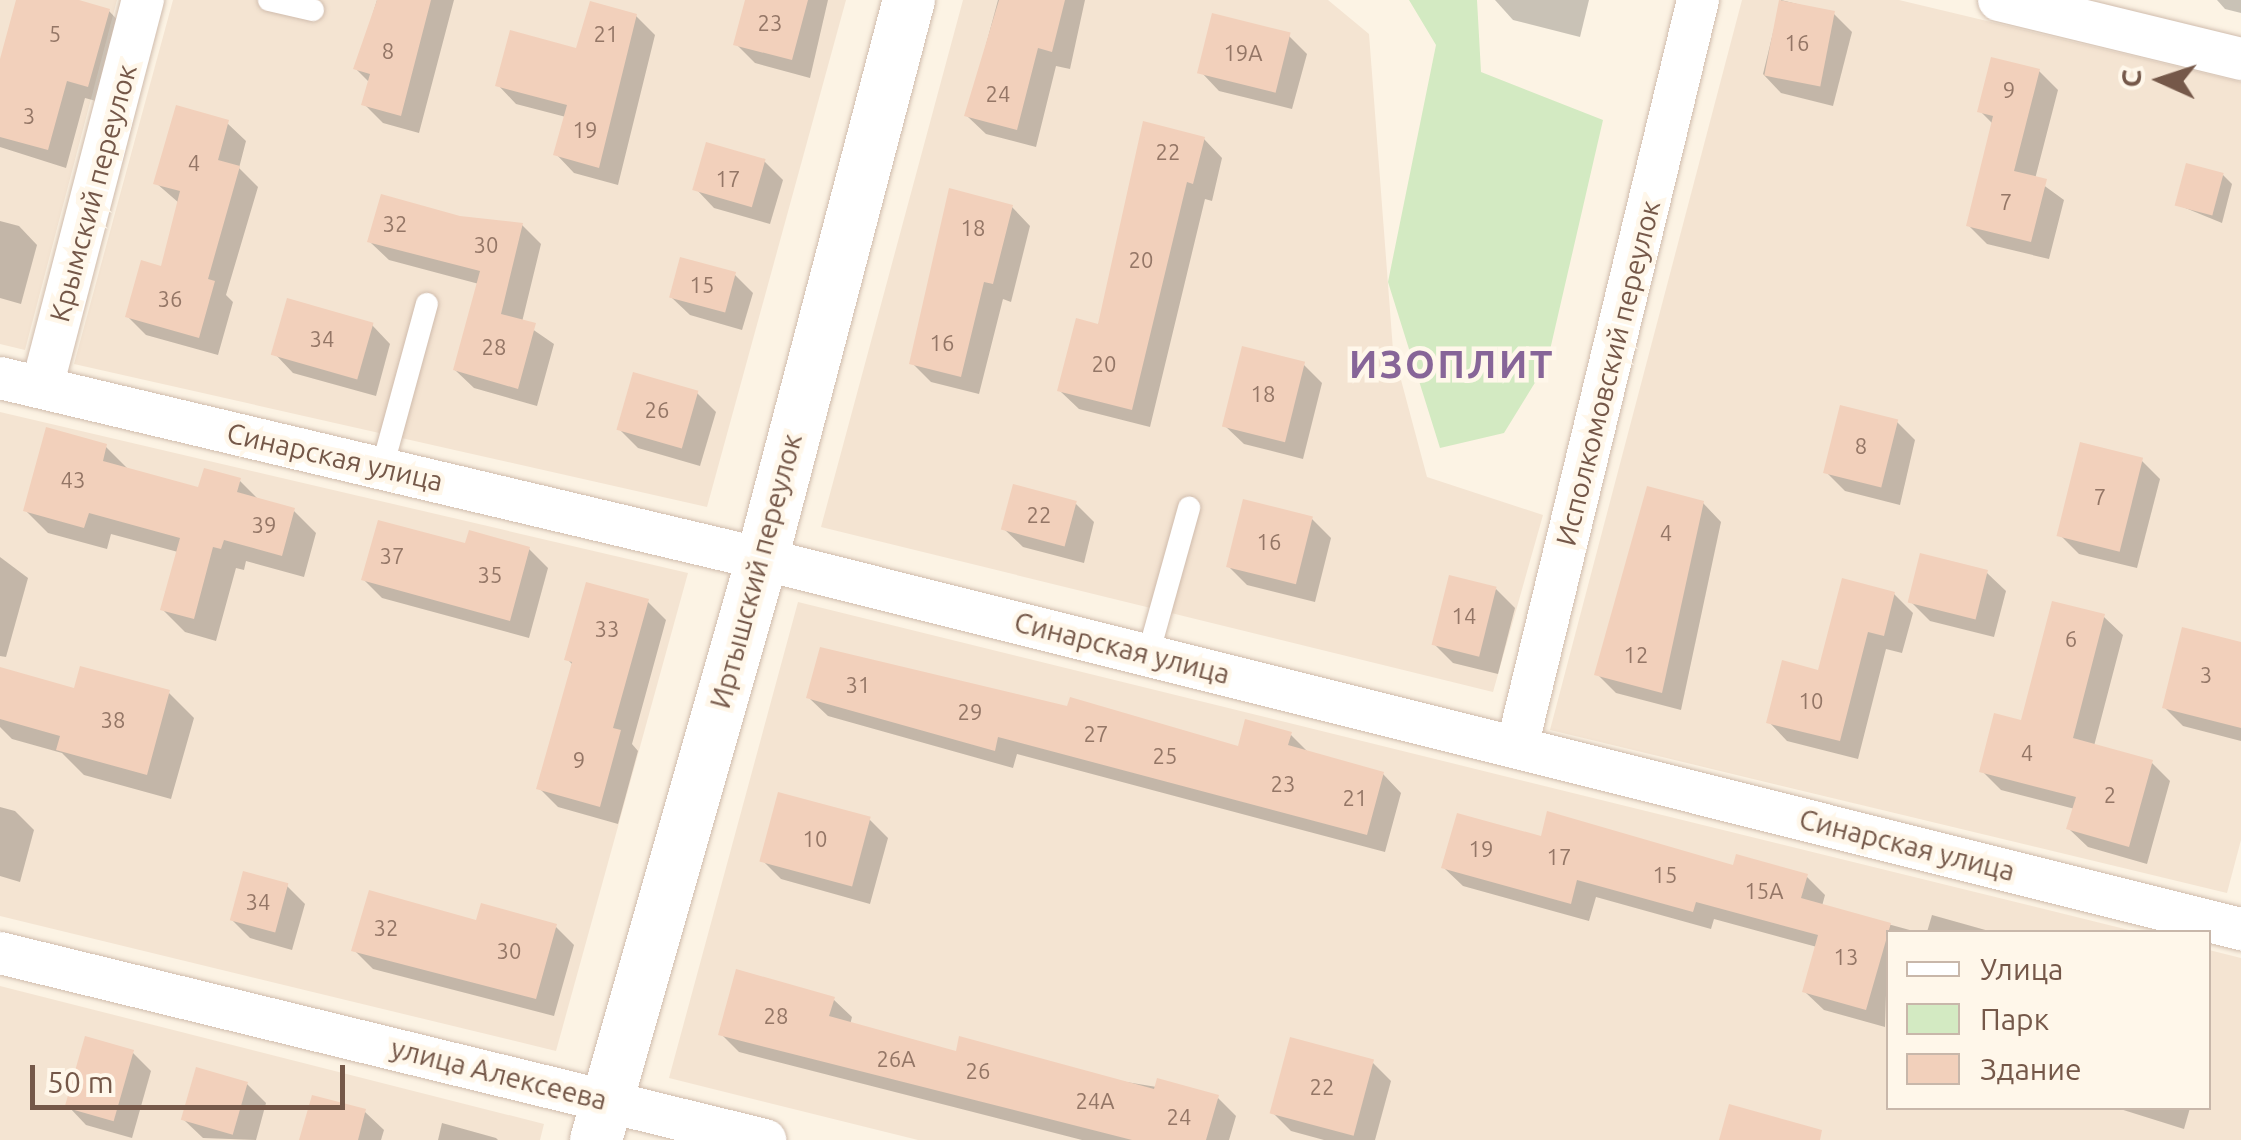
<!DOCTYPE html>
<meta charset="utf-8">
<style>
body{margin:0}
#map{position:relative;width:2241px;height:1140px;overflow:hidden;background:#fcf3e4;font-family:Ubuntu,sans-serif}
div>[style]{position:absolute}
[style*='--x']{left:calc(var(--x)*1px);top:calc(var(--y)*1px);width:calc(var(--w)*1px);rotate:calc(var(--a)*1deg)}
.residential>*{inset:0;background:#f4e4d2}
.green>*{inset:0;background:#d3eac2}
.shadow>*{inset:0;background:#0003}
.building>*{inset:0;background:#f2d0bb;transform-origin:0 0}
.roads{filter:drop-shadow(0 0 2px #d0bcad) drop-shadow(0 0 2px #d0bcad)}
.service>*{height:22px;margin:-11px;padding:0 11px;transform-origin:11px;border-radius:11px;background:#fff}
.minor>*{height:42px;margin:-21px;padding:0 21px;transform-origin:21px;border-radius:21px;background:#fff}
.tertiary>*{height:52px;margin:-26px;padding:0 26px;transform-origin:26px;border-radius:26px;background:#fff}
span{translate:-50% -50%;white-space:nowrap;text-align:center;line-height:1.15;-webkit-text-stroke:9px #fff7ea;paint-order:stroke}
.number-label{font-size:22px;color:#947666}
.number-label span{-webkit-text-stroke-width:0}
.street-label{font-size:28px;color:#755849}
.district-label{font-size:38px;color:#876598;font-weight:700;letter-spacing:2.5px}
.legend{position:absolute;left:1886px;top:930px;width:325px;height:180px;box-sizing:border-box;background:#fff7ea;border:2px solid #c8b7aa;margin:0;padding:12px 18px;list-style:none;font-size:30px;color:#755849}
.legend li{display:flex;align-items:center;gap:20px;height:50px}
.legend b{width:50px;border:2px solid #c8b7aa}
.north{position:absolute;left:2111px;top:30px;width:100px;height:100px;-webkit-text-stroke:8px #fff7ea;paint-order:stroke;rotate:273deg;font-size:28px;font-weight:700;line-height:40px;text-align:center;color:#755849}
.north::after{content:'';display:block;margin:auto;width:35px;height:45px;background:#755849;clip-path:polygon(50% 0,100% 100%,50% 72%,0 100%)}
.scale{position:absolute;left:30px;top:1065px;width:315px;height:45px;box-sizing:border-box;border:5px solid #755849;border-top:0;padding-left:12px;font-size:30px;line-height:35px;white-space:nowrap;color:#755849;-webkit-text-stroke:8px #fff7ea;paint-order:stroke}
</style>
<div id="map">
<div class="residential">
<i style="clip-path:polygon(0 0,117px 0,25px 350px,0 344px)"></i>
<i style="clip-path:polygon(173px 0,846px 0,707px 507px,74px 364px)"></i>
<i style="clip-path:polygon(963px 0,1328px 0,1369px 34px,1393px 350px,1427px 477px,1543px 515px,1493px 692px,821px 527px)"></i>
<i style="clip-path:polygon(1742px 0,1899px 0,2241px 82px,2241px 840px,2227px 893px,1550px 730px)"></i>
<i style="clip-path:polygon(0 412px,688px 573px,556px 1051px,0 916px)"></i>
<i style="clip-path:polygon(798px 602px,2137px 932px,1888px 932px,1888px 1108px,2208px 1108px,2209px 950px,2241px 958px,2241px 1140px,918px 1140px,669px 1078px)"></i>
<i style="clip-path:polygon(0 986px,544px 1124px,540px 1140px,0 1140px)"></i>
</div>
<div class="green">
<i style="clip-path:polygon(1409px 0,1477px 0,1481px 72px,1603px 120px,1547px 363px,1504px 433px,1440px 448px,1388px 282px,1436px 45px)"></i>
</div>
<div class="shadow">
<i style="clip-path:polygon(19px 0,70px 0,109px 11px,127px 30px,107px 104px,85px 98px,66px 168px,0 147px,0 70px)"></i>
<i style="clip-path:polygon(377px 0,454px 0,419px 133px,383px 123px,364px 104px,370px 83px,356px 69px)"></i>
<i style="clip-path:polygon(746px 0,828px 0,810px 78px,755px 63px,736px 44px)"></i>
<i style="clip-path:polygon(998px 0,1085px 0,1070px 69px,1056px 66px,1036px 147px,986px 134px,967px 116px)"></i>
<i style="clip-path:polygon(1495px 0,1589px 0,1580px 37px,1513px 20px)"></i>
<i style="clip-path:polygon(1781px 0,1833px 13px,1852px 32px,1833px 106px,1781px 93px,1763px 74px)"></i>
<i style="clip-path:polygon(2217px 0,2241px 0,2241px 13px,2225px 9px)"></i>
<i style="clip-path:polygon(636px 16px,655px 35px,618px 185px,574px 173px,556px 154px,566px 117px,516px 104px,498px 85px,578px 51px)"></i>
<i style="clip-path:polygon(1288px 35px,1307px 54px,1292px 109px,1219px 91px,1201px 72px)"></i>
<i style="clip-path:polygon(2039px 71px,2058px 90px,2035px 179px,2064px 200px,2049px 259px,1987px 244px,1968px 225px,1994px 125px,1980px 111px)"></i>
<i style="clip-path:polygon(227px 123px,246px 141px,239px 168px,258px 187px,226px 295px,233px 302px,218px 355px,146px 335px,127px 316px,163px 269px,179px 203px,156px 183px)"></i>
<i style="clip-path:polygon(1204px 139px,1222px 158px,1212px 201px,1205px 199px,1150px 427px,1079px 409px,1060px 391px)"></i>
<i style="clip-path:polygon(764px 161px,783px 180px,770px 224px,714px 208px,696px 189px)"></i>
<i style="clip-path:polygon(2223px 175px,2232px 184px,2222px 223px,2178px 205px)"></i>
<i style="clip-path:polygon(1012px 207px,1030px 226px,1011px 302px,1003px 299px,979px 394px,931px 382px,912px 363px)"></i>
<i style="clip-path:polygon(460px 219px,522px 225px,541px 244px,522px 322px,554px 344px,537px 406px,474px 388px,455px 370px,479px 284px,389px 260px,370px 242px)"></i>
<i style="clip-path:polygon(0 221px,19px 226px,37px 245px,21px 304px,0 298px)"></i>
<i style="clip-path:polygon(735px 275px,753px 293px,742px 330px,690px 315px,671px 297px)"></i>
<i style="clip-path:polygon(372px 325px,390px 344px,376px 396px,293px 373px,275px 354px)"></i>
<i style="clip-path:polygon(1303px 364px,1322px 383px,1303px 459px,1244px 444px,1225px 426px)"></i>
<i style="clip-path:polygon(697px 393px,716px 412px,700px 466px,638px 448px,619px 429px)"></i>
<i style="clip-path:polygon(1897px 422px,1915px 440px,1900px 505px,1845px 491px,1826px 472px)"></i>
<i style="clip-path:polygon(106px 447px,129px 470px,200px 490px,240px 481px,260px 501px,293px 510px,316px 533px,304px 577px,246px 561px,244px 570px,236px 568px,216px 641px,185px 632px,162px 609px,178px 552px,111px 534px,107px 549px,48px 533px,25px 510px)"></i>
<i style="clip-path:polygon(2141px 460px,2160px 479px,2137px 568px,2079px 554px,2060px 535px)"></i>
<i style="clip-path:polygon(1075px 503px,1094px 522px,1084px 563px,1023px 547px,1004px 529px)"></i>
<i style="clip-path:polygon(1703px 503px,1721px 522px,1681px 710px,1616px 693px,1597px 674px)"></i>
<i style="clip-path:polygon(1312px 519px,1331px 538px,1315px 602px,1247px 585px,1228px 566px)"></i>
<i style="clip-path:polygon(467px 546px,529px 549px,548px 568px,529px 638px,382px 598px,364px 580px)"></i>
<i style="clip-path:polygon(0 557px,28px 578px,6px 657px,0 656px)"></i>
<i style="clip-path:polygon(1987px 573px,2006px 591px,1994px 637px,1930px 621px,1911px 602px)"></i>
<i style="clip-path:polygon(1496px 589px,1515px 608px,1498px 674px,1453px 663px,1434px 644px)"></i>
<i style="clip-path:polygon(1894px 594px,1913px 613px,1902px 653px,1886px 649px,1858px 759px,1787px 741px,1769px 722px)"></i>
<i style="clip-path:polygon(647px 601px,666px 620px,632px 744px,638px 751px,618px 824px,558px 807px,539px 788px,574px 666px,567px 659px)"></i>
<i style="clip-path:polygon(2104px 617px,2123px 635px,2094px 746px,2152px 763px,2170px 781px,2147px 864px,2088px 847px,2069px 829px,2075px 809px,2001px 790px,1982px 771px)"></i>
<i style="clip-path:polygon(2241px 645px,2241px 741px,2183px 726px,2165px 708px)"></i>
<i style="clip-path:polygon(0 670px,75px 691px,169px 693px,194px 718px,171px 799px,84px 775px,62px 753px,12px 739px,0 727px)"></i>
<i style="clip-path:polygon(809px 698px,1239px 749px,1290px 734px,1309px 753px,1383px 774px,1401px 793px,1385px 852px,1017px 754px,1013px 768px,828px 716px)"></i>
<i style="clip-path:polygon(0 807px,15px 811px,34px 830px,20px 882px,0 876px)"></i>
<i style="clip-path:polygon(869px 819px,888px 838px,870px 904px,781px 879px,762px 860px)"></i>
<i style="clip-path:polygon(1542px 839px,1806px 876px,1825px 895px,1822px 906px,1917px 932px,1888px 932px,1885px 1027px,1824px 1010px,1805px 992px,1817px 947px,1714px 919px,1711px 929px,1596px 897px,1589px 921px,1463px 886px,1444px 868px)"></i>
<i style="clip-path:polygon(286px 885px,305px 904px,292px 950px,250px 938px,232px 920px)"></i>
<i style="clip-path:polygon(1932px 915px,1989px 931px,1991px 932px,1927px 932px)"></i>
<i style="clip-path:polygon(478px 923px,555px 926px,574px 945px,554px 1016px,373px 969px,354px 950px)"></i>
<i style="clip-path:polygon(833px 999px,852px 1017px,850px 1025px,957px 1054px,1217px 1097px,1236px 1116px,1229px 1140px,1082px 1140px,739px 1052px,721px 1034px)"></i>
<i style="clip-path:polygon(132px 1052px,151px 1071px,132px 1138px,86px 1125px,68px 1106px)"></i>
<i style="clip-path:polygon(1373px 1063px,1391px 1081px,1375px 1140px,1324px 1140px,1291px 1131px,1272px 1112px)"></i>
<i style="clip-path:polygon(247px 1084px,266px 1103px,256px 1140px,203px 1138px,184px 1120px)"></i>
<i style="clip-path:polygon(2117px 1108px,2190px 1108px,2184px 1129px)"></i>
<i style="clip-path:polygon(365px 1112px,384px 1130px,381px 1140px,302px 1140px)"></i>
<i style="clip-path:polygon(442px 1123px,496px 1138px,498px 1140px,438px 1140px)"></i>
</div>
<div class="building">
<i style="clip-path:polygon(16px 0,79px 0,110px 9px,88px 87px,67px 81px,48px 150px,0 137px,0 59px)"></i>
<i style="clip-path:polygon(377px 0,431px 0,401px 116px,361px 105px,370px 74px,353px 69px)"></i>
<i style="clip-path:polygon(745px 0,808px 0,792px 60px,733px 45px)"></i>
<i style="clip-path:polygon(999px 0,1065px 0,1052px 52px,1038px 48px,1017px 130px,964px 116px)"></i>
<i style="left:1779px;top:0;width:57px;height:77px;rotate:11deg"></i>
<i style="clip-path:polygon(590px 1px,637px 14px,599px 168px,553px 155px,567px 105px,495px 86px,510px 30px,576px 48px)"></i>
<i style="left:1212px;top:13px;width:81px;height:62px;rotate:14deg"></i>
<i style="clip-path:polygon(1991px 57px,2040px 69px,2014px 171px,2047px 179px,2031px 242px,1966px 226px,1993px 116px,1977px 112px)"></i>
<i style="clip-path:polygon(176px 105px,229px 120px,218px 160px,240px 166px,208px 279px,215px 281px,199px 338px,125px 317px,141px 260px,161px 266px,180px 191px,153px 184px)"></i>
<i style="clip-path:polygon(1143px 121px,1205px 137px,1193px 184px,1187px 182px,1132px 410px,1057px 391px,1076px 318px,1098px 324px)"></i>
<i style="left:706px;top:142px;width:62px;height:50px;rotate:16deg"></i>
<i style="left:2186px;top:163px;width:39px;height:44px;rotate:15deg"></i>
<i style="clip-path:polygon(949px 188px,1013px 205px,993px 284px,984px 282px,961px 377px,909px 364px)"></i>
<i style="clip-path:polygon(381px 194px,460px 216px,523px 223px,501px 314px,536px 323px,518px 389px,453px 370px,480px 271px,367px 242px)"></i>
<i style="left:680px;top:257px;width:58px;height:42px;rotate:15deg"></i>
<i style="left:287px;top:298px;width:90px;height:59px;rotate:16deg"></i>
<i style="left:1242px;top:346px;width:65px;height:83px;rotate:14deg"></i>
<i style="left:633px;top:372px;width:68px;height:60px;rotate:16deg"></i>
<i style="left:1840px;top:405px;width:60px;height:70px;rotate:14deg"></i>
<i style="clip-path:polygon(46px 427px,107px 444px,103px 461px,198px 487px,204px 468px,241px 478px,237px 492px,295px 508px,282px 556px,224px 540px,221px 549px,213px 547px,194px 619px,160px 610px,180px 538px,89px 513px,84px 528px,23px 511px)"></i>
<i style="left:2080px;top:442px;width:65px;height:97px;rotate:14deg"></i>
<i style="left:1013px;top:484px;width:66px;height:47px;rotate:15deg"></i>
<i style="clip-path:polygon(1647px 486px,1704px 501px,1662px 693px,1594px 675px)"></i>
<i style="left:1243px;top:499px;width:72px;height:70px;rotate:14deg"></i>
<i style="clip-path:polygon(378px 520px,465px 543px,469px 530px,530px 547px,510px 621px,361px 580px)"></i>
<i style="left:1920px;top:553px;width:70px;height:51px;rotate:14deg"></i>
<i style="left:1449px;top:575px;width:49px;height:72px;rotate:14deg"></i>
<i style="clip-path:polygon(1842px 578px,1895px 592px,1884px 636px,1868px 632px,1840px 741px,1766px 723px,1782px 660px,1818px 670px)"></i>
<i style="clip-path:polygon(586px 582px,649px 599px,613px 728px,621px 730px,600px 807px,536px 789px,572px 662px,564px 660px)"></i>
<i style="clip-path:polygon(2052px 601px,2105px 614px,2073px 738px,2153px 760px,2129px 847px,2066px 829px,2076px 797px,1979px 772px,1994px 713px,2021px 720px)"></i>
<i style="clip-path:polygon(2182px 627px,2241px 642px,2241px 728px,2162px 708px)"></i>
<i style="clip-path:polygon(820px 647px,1067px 706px,1070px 697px,1238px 746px,1245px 719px,1292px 732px,1288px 745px,1384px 772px,1367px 835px,998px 737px,995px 751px,806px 698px)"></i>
<i style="clip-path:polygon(80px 666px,170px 690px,147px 775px,56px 750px,60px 736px,0 719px,0 667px,74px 688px)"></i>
<i style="left:778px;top:792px;width:96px;height:72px;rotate:15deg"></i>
<i style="clip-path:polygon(1547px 811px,1733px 865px,1736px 854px,1808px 874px,1801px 898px,1891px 923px,1866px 1010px,1802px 992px,1818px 935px,1696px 902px,1693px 912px,1577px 880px,1571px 904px,1441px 868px,1457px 813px,1541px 836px)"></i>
<i style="left:243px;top:871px;width:47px;height:51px;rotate:15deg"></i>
<i style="clip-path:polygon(369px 890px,476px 920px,481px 903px,557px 924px,536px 999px,351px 951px)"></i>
<i style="clip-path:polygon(736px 969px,835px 997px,829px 1016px,956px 1051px,959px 1036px,1154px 1089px,1157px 1078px,1219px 1095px,1206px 1140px,1132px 1140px,718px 1035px)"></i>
<i style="left:85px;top:1036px;width:51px;height:74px;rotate:16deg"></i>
<i style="left:1290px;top:1037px;width:87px;height:79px;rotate:15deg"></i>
<i style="left:196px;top:1067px;width:54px;height:55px;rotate:16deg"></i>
<i style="clip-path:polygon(312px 1095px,366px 1109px,358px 1140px,299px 1140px)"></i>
<i style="clip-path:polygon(1729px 1104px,1822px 1130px,1820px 1140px,1719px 1140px)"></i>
</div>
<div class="roads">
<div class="service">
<i style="--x:269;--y:0;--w:45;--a:12.8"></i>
<i style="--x:382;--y:468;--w:170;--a:-74.7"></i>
<i style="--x:1148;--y:655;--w:153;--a:-74.4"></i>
</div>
<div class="minor">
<i style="--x:1999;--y:0;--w:249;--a:13.7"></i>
<i style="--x:0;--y:378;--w:783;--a:13.36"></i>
<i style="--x:762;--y:559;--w:1525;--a:14.05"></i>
<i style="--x:42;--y:387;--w:400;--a:-75.4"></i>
<i style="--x:1517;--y:747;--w:769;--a:-76.38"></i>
<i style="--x:0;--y:953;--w:788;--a:13.74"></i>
</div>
<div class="tertiary">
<i style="--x:596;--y:1140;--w:604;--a:-74.05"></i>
<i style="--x:762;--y:559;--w:578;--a:-75.27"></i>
</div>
</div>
<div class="number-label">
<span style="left:770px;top:23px">23</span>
<span style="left:55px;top:34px">5</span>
<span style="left:606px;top:34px">21</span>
<span style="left:1797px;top:43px">16</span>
<span style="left:388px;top:51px">8</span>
<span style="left:1243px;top:53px">19А</span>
<span style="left:2009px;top:90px">9</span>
<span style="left:998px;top:94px">24</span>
<span style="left:29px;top:116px">3</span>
<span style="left:585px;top:130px">19</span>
<span style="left:1168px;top:152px">22</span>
<span style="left:194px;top:163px">4</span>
<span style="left:728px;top:179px">17</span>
<span style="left:2006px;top:202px">7</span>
<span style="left:395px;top:224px">32</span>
<span style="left:973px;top:228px">18</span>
<span style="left:486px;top:245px">30</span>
<span style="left:1141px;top:260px">20</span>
<span style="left:702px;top:285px">15</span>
<span style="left:170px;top:299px">36</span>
<span style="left:322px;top:339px">34</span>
<span style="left:942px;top:343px">16</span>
<span style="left:494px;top:347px">28</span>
<span style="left:1104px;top:364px">20</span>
<span style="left:1263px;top:394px">18</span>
<span style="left:657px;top:410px">26</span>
<span style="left:1861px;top:446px">8</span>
<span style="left:73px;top:480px">43</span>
<span style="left:2100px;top:497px">7</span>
<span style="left:1039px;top:515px">22</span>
<span style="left:264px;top:525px">39</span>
<span style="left:1666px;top:533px">4</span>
<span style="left:1269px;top:542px">16</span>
<span style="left:392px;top:556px">37</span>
<span style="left:490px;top:575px">35</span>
<span style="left:1464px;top:616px">14</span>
<span style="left:607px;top:629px">33</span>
<span style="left:2071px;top:639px">6</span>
<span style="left:1636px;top:655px">12</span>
<span style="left:2206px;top:675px">3</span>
<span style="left:858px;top:685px">31</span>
<span style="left:1811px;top:701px">10</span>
<span style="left:970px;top:712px">29</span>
<span style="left:113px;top:720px">38</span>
<span style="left:1096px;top:734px">27</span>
<span style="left:2027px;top:753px">4</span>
<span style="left:1165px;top:756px">25</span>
<span style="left:579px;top:760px">9</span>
<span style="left:1283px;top:784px">23</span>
<span style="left:2110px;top:795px">2</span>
<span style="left:1355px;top:798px">21</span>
<span style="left:815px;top:839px">10</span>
<span style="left:1481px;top:849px">19</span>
<span style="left:1559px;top:857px">17</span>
<span style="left:1665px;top:875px">15</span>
<span style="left:1764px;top:891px">15А</span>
<span style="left:258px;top:902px">34</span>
<span style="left:386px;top:928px">32</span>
<span style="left:509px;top:951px">30</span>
<span style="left:1846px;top:957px">13</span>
<span style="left:776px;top:1016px">28</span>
<span style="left:896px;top:1059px">26А</span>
<span style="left:978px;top:1071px">26</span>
<span style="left:1322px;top:1087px">22</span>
<span style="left:1095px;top:1101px">24А</span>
<span style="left:1179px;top:1117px">24</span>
</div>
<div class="street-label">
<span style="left:93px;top:193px;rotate:-75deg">Крымский переулок</span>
<span style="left:1608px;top:373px;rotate:-76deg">Исполкомовский переулок</span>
<span style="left:335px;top:457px;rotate:13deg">Синарская улица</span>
<span style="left:756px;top:571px;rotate:-75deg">Иртышский переулок</span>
<span style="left:1122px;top:648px;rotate:14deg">Синарская улица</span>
<span style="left:1907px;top:845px;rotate:14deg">Синарская улица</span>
<span style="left:499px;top:1074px;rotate:14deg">улица Алексеева</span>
</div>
<div class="district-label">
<span style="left:1452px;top:365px">ИЗОПЛИТ</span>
</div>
<ul class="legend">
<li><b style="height:12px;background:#fff"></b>Улица</li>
<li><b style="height:28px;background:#d3eac2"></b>Парк</li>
<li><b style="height:28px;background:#f2d0bb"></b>Здание</li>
</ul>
<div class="north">С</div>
<div class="scale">50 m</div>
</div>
